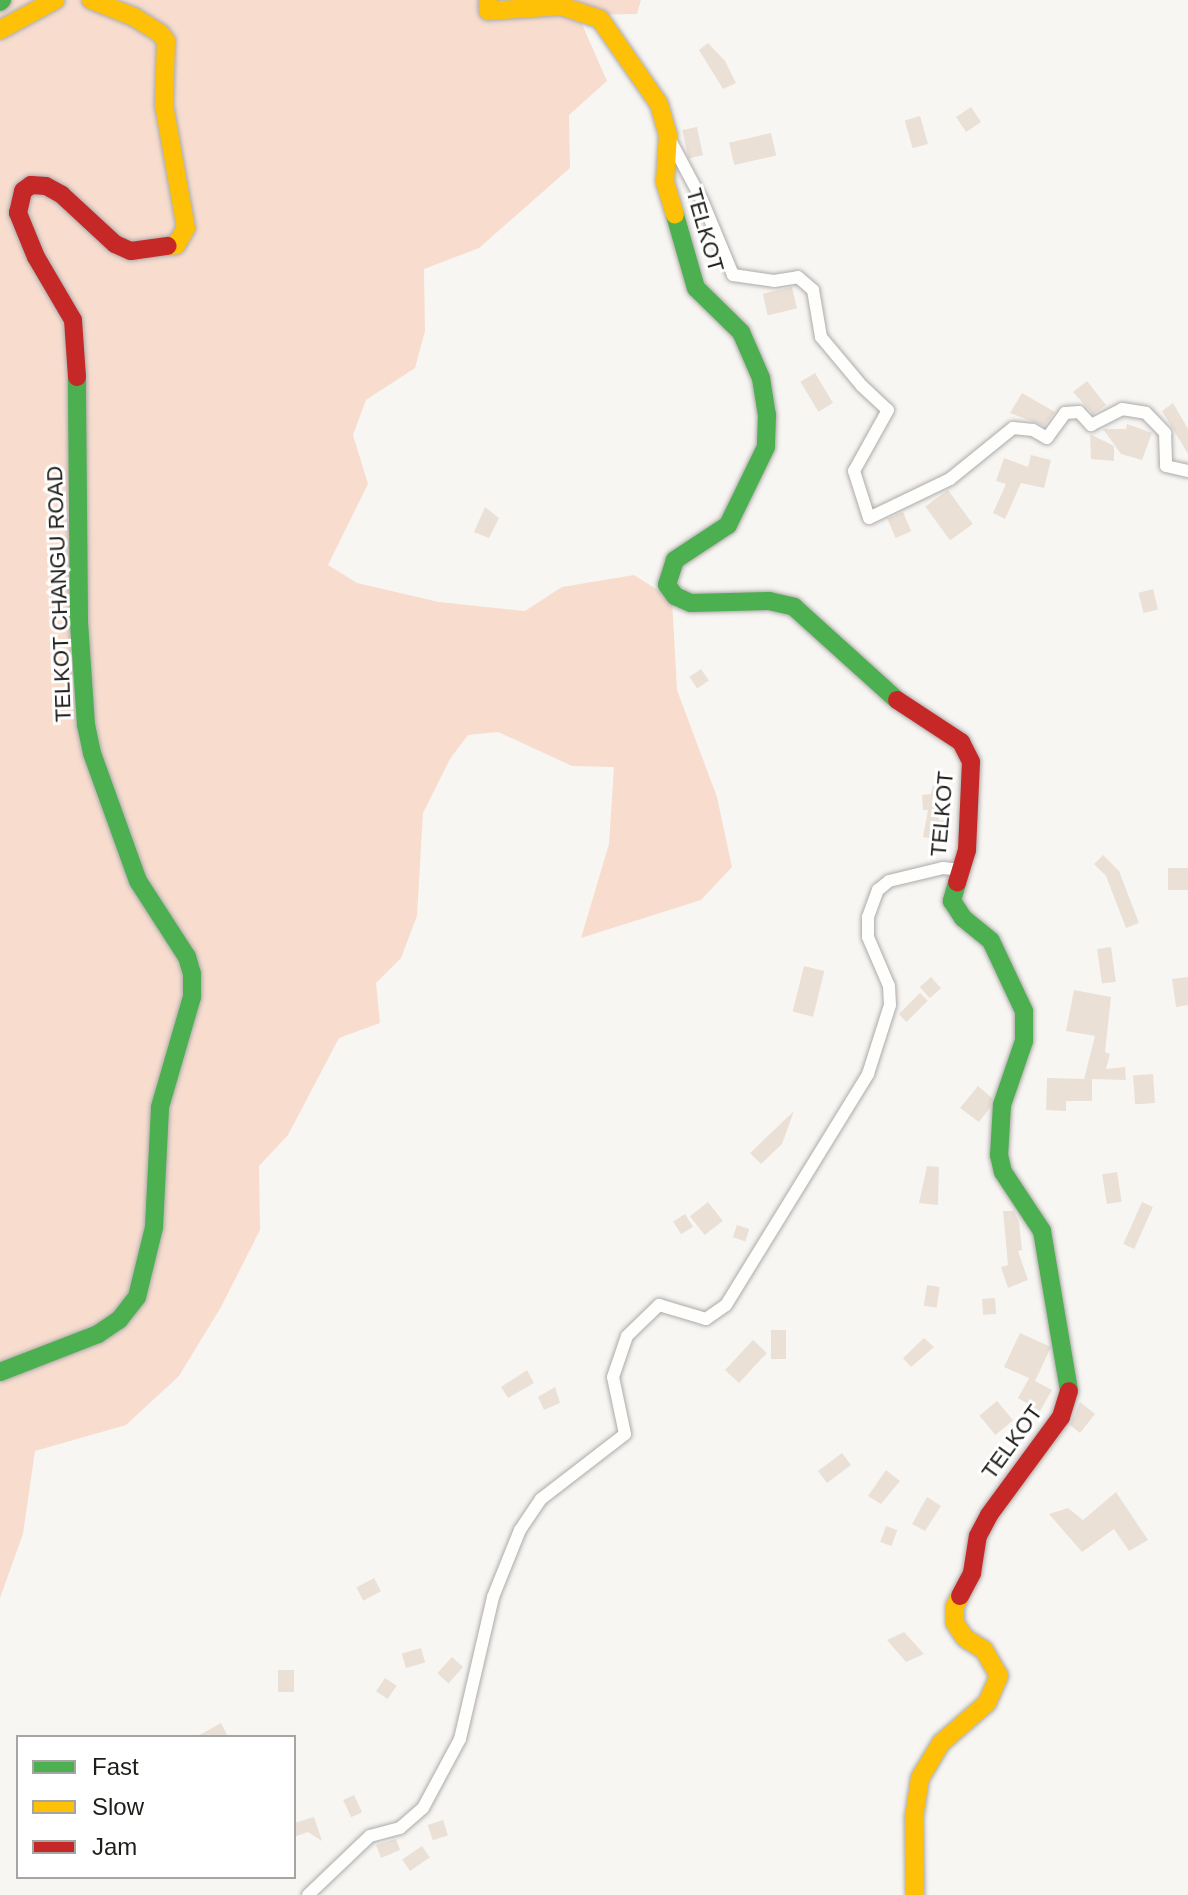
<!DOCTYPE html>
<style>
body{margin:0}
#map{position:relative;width:1188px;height:1895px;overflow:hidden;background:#f8f6f3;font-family:Helvetica,sans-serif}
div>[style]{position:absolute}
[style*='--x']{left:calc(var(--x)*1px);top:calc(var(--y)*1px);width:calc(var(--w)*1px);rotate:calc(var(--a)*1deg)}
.green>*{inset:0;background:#f8ddcf}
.building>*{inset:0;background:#eae0d6;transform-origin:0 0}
.roads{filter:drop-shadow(0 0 2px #adaba9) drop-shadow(0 0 2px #adaba9)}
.street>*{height:12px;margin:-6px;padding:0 6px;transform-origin:6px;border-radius:6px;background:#fefefd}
.fast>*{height:18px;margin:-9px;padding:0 9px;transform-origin:9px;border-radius:9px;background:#4caf50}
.slow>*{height:18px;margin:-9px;padding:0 9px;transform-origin:9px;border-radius:9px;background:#ffc107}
.jam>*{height:18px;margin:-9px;padding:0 9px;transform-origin:9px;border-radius:9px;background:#c62828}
span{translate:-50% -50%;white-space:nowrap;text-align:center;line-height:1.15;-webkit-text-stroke:6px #fff;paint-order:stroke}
.street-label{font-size:22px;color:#1f1e1b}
.legend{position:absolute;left:16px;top:1735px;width:280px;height:144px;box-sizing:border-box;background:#fff;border:2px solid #a5a5a4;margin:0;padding:10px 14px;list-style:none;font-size:24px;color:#1f1e1b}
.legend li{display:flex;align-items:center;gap:16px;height:40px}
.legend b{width:40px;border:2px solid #a5a5a4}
</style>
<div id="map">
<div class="green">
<i style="clip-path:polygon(0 0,641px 0,637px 14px,578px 15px,607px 81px,569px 115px,570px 168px,479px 248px,424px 269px,425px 331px,415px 368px,366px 400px,353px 435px,368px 484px,328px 565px,357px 583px,439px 602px,525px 611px,562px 587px,634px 575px,672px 599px,677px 690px,717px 797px,732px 867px,701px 900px,581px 938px,609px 844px,614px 767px,572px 766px,498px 732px,468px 735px,450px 759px,423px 813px,417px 916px,401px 958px,376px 983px,380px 1023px,339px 1038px,288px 1135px,259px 1166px,260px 1230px,221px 1307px,179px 1376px,126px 1425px,35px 1451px,23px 1534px,0 1598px)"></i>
</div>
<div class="building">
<i style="clip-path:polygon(708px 43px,725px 61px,736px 83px,723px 89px,699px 50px)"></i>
<i style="left:971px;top:107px;width:18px;height:18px;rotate:56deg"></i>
<i style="left:920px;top:116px;width:29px;height:16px;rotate:74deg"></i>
<i style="left:697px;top:127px;width:29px;height:15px;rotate:78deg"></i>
<i style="left:771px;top:133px;width:23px;height:43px;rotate:77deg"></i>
<i style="left:792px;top:287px;width:22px;height:30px;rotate:77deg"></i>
<i style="left:815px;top:373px;width:35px;height:17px;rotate:59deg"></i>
<i style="clip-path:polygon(1087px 381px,1106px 405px,1093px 414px,1073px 392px)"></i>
<i style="clip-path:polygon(1022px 393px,1055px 412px,1044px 426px,1010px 413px)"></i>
<i style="clip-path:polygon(1173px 403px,1188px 429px,1188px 454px,1162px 411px)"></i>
<i style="clip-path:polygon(1127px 424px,1152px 433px,1142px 460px,1121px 454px,1103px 429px,1126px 429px)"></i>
<i style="clip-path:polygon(1090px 434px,1114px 446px,1114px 461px,1091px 459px)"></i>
<i style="clip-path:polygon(1031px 455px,1051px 460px,1044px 488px,1021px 483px,1005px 519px,993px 513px,1006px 484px,996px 481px,1004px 458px,1028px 467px)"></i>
<i style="left:948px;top:490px;width:42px;height:28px;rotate:54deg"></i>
<i style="clip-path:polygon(485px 507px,499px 518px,489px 538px,474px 532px)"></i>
<i style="left:903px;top:512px;width:21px;height:17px;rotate:67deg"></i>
<i style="left:1153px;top:589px;width:21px;height:15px;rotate:76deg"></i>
<i style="left:701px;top:669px;width:14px;height:14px;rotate:56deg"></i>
<i style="clip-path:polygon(933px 785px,938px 786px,939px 820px,945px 821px,941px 840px,923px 837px,928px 810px,923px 810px,922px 795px,931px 794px)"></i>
<i style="clip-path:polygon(1103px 855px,1119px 871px,1139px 923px,1126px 928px,1106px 876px,1094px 864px)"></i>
<i style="left:1188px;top:868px;width:22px;height:20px;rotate:90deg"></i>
<i style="left:1111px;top:947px;width:35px;height:14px;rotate:82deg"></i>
<i style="left:804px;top:966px;width:21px;height:47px;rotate:14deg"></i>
<i style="left:931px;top:977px;width:15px;height:15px;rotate:48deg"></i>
<i style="clip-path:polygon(1188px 977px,1188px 1005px,1176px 1007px,1172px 979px)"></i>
<i style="clip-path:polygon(1074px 990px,1111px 997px,1105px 1052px,1110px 1054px,1106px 1069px,1125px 1067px,1126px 1080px,1092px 1079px,1092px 1101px,1066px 1101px,1066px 1111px,1046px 1110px,1047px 1078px,1084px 1079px,1095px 1036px,1066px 1031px)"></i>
<i style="left:920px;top:993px;width:11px;height:30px;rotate:45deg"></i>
<i style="left:1153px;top:1074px;width:29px;height:20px;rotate:86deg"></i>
<i style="clip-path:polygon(978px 1086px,992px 1098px,990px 1108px,979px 1122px,960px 1108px)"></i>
<i style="clip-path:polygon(794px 1111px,782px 1144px,761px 1164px,750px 1153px)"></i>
<i style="clip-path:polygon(927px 1166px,939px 1167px,938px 1205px,919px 1203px)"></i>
<i style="left:1117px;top:1172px;width:30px;height:15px;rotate:81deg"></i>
<i style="left:708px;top:1202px;width:24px;height:23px;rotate:52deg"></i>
<i style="left:1142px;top:1202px;width:12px;height:46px;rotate:24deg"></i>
<i style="clip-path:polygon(1003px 1211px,1014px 1211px,1019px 1222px,1022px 1250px,1018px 1251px,1028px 1280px,1008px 1288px,1001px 1267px,1008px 1265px)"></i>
<i style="left:685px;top:1214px;width:15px;height:14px;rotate:58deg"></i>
<i style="left:737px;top:1225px;width:13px;height:13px;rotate:18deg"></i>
<i style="left:927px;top:1285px;width:13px;height:21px;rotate:9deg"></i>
<i style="left:995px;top:1298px;width:16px;height:13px;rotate:86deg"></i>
<i style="left:771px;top:1330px;width:15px;height:29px"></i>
<i style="clip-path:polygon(1020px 1333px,1051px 1347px,1035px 1381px,1052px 1390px,1040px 1411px,1018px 1398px,1029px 1378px,1004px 1367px)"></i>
<i style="clip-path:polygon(924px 1338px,934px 1347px,911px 1367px,903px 1358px)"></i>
<i style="left:753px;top:1340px;width:19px;height:41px;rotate:43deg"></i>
<i style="clip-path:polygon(527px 1370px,534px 1383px,508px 1398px,501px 1387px)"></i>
<i style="clip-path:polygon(555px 1387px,560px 1403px,544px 1410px,538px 1397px)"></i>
<i style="left:997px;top:1401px;width:25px;height:23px;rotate:50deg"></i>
<i style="clip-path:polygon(1080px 1402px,1095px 1414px,1080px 1433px,1070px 1425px)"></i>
<i style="left:842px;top:1453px;width:15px;height:30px;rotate:53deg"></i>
<i style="clip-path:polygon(886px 1470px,900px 1481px,881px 1504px,868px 1496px)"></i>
<i style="clip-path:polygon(1116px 1492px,1148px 1540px,1129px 1551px,1114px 1529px,1082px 1552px,1049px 1514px,1068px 1508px,1083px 1520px)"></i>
<i style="clip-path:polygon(927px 1497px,941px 1506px,925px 1531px,912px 1524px)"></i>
<i style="left:886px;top:1526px;width:12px;height:17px;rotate:20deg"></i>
<i style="left:374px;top:1578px;width:15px;height:20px;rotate:62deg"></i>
<i style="clip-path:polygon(904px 1632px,924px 1654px,906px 1662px,887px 1640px)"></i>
<i style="left:421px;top:1648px;width:15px;height:20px;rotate:74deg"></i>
<i style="left:452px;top:1657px;width:15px;height:22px;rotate:42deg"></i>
<i style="left:278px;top:1670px;width:16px;height:22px"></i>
<i style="left:385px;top:1678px;width:14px;height:16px;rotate:34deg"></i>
<i style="clip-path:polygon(221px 1723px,228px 1737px,196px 1737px)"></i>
<i style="left:354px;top:1795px;width:19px;height:12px;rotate:65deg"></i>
<i style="clip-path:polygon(314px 1817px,322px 1841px,308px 1832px,294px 1837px,294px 1823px)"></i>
<i style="left:443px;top:1820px;width:16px;height:16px;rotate:72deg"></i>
<i style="clip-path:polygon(396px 1839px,400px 1850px,381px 1858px,376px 1845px)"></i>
<i style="left:422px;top:1846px;width:14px;height:24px;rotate:56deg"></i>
</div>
<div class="roads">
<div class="street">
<i style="--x:669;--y:138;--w:70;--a:62"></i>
<i style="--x:702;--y:200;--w:81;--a:67.5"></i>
<i style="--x:733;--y:275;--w:41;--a:8.3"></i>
<i style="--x:774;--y:281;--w:24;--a:-9"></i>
<i style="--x:798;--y:277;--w:20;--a:41"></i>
<i style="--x:813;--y:290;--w:48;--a:80.3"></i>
<i style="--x:821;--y:337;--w:64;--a:50.1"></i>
<i style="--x:862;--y:386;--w:35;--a:43"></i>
<i style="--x:888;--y:410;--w:70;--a:119.1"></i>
<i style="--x:854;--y:471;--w:49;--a:72.3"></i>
<i style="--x:869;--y:518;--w:90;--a:-25.7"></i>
<i style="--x:950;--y:479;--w:81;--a:-39"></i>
<i style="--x:1013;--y:428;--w:20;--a:6"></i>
<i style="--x:1033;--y:430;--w:16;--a:30"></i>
<i style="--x:1047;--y:438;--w:31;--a:-54"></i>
<i style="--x:1065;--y:413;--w:14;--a:-4"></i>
<i style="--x:1079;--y:412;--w:18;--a:47"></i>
<i style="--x:1091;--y:425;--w:35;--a:-27"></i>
<i style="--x:1122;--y:409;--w:24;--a:9"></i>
<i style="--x:1146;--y:413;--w:28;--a:46"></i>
<i style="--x:1165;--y:433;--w:33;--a:88"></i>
<i style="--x:1166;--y:466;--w:23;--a:13"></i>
<i style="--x:308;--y:1895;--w:86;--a:-43.6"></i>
<i style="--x:370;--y:1836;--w:31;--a:-15"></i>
<i style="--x:400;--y:1828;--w:30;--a:-41"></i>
<i style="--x:423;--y:1808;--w:78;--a:-61.8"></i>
<i style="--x:460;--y:1739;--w:146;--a:-76.9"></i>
<i style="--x:493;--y:1597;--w:72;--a:-68.1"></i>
<i style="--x:520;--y:1530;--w:37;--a:-56"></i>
<i style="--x:541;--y:1499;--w:106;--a:-37.7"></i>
<i style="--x:625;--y:1434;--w:58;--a:-101.9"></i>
<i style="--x:613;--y:1377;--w:43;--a:-71.1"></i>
<i style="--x:627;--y:1336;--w:45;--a:-44.1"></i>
<i style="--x:659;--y:1305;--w:49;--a:16.6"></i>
<i style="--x:706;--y:1319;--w:24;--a:-35"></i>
<i style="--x:726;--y:1305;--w:271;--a:-58.4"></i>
<i style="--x:868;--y:1074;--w:72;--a:-72.3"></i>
<i style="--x:890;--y:1005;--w:19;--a:-93"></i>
<i style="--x:889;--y:986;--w:53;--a:-113.2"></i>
<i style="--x:868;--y:937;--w:20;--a:-90"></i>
<i style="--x:868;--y:917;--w:29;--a:-70"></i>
<i style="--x:878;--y:890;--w:14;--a:-39"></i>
<i style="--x:889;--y:881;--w:56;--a:-13.5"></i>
<i style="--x:943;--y:868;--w:18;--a:6"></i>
</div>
<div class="fast">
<i style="--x:0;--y:2;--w:3;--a:-45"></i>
<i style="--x:675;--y:215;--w:76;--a:74"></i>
<i style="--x:696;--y:288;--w:63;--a:44.4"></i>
<i style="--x:741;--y:332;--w:50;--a:66.5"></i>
<i style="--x:761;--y:378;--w:37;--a:81"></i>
<i style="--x:767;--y:415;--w:32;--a:92"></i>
<i style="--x:766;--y:447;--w:87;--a:116"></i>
<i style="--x:728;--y:525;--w:64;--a:146.6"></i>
<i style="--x:675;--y:560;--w:26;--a:108"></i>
<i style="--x:667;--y:585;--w:14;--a:54"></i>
<i style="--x:675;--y:596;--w:17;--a:24"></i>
<i style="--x:691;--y:603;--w:78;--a:-1.5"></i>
<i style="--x:769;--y:601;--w:26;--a:13"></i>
<i style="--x:794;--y:607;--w:139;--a:42.1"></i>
<i style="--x:957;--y:883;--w:19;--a:106"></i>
<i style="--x:952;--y:901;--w:20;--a:57"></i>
<i style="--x:963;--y:918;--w:36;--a:39"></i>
<i style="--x:991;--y:941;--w:77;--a:64.8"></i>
<i style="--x:1024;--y:1011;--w:30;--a:90"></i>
<i style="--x:1024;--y:1041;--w:68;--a:109"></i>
<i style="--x:1002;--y:1105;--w:50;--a:93.4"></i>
<i style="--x:999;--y:1155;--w:17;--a:77"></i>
<i style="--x:1003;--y:1172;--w:71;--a:56.5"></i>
<i style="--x:1042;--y:1231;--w:162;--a:80.4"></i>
<i style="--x:0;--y:1372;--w:105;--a:-21.2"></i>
<i style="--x:98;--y:1334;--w:25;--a:-34"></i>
<i style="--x:119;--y:1320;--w:29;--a:-52"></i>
<i style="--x:137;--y:1297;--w:72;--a:-76.3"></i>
<i style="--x:154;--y:1227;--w:120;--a:-87.1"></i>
<i style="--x:160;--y:1107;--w:115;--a:-73.8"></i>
<i style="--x:192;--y:997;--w:23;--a:-90"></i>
<i style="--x:192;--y:974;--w:18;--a:-106"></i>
<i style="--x:187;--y:957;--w:90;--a:-122.8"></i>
<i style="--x:138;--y:881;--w:136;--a:-109.8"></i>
<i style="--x:92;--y:753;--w:29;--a:-102"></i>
<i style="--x:86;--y:725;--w:102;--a:-93.9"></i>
<i style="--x:79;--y:623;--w:246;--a:-90.5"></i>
</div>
<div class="slow">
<i style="--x:91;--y:0;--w:46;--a:21.6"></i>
<i style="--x:134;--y:17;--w:31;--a:32"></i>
<i style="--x:160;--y:33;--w:10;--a:53"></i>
<i style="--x:166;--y:41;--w:64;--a:91.8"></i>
<i style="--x:164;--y:105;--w:125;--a:79.9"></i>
<i style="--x:186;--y:228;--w:20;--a:120"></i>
<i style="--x:176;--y:245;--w:8;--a:173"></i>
<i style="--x:488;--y:0;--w:11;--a:90"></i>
<i style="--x:488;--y:11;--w:73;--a:-3.9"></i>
<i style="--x:561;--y:6;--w:41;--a:18.4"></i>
<i style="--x:600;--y:19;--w:103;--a:55.2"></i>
<i style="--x:659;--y:104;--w:32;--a:74"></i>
<i style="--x:668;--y:135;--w:47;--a:93.7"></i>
<i style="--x:665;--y:182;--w:34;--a:73"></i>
<i style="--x:0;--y:30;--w:63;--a:-28.6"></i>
<i style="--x:915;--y:1895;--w:77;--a:-90.7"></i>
<i style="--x:914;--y:1818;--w:40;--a:-81.5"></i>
<i style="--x:920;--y:1778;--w:41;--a:-59"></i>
<i style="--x:941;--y:1743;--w:61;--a:-41"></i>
<i style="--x:987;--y:1703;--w:30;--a:-66"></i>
<i style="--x:999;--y:1676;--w:30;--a:-120"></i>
<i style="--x:984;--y:1650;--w:22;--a:-148"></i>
<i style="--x:965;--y:1638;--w:18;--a:-124"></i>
<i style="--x:955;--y:1623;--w:17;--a:-90"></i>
<i style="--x:955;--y:1606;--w:11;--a:-63"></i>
</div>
<div class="jam">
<i style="--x:77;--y:377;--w:57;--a:-94"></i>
<i style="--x:73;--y:320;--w:73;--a:-120.4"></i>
<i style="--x:36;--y:257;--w:48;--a:-112.2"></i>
<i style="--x:18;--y:213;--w:23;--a:-77"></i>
<i style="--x:23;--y:191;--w:10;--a:-37"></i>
<i style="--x:31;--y:185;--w:15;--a:4"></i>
<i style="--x:46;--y:186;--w:18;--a:29"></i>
<i style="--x:62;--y:195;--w:72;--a:42.8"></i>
<i style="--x:115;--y:244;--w:17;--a:24"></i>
<i style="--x:131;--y:251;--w:37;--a:-8"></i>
<i style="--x:897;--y:700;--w:77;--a:33.3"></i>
<i style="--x:961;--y:742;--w:22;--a:63"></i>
<i style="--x:971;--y:762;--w:88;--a:92.6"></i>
<i style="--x:967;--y:850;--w:34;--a:107"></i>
<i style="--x:960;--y:1596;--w:26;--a:-62"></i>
<i style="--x:972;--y:1573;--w:37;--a:-81"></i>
<i style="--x:978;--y:1536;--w:24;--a:-62"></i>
<i style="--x:989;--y:1515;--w:122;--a:-53.7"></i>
<i style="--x:1061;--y:1417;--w:27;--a:-73"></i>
</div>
</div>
<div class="street-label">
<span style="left:705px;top:230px;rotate:74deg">TELKOT</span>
<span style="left:59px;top:594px;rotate:-92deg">TELKOT CHANGU ROAD</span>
<span style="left:942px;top:814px;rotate:-85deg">TELKOT</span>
<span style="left:1012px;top:1442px;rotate:-54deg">TELKOT</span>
</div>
<ul class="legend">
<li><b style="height:10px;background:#4caf50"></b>Fast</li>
<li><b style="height:10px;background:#ffc107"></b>Slow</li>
<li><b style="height:10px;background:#c62828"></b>Jam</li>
</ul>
</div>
